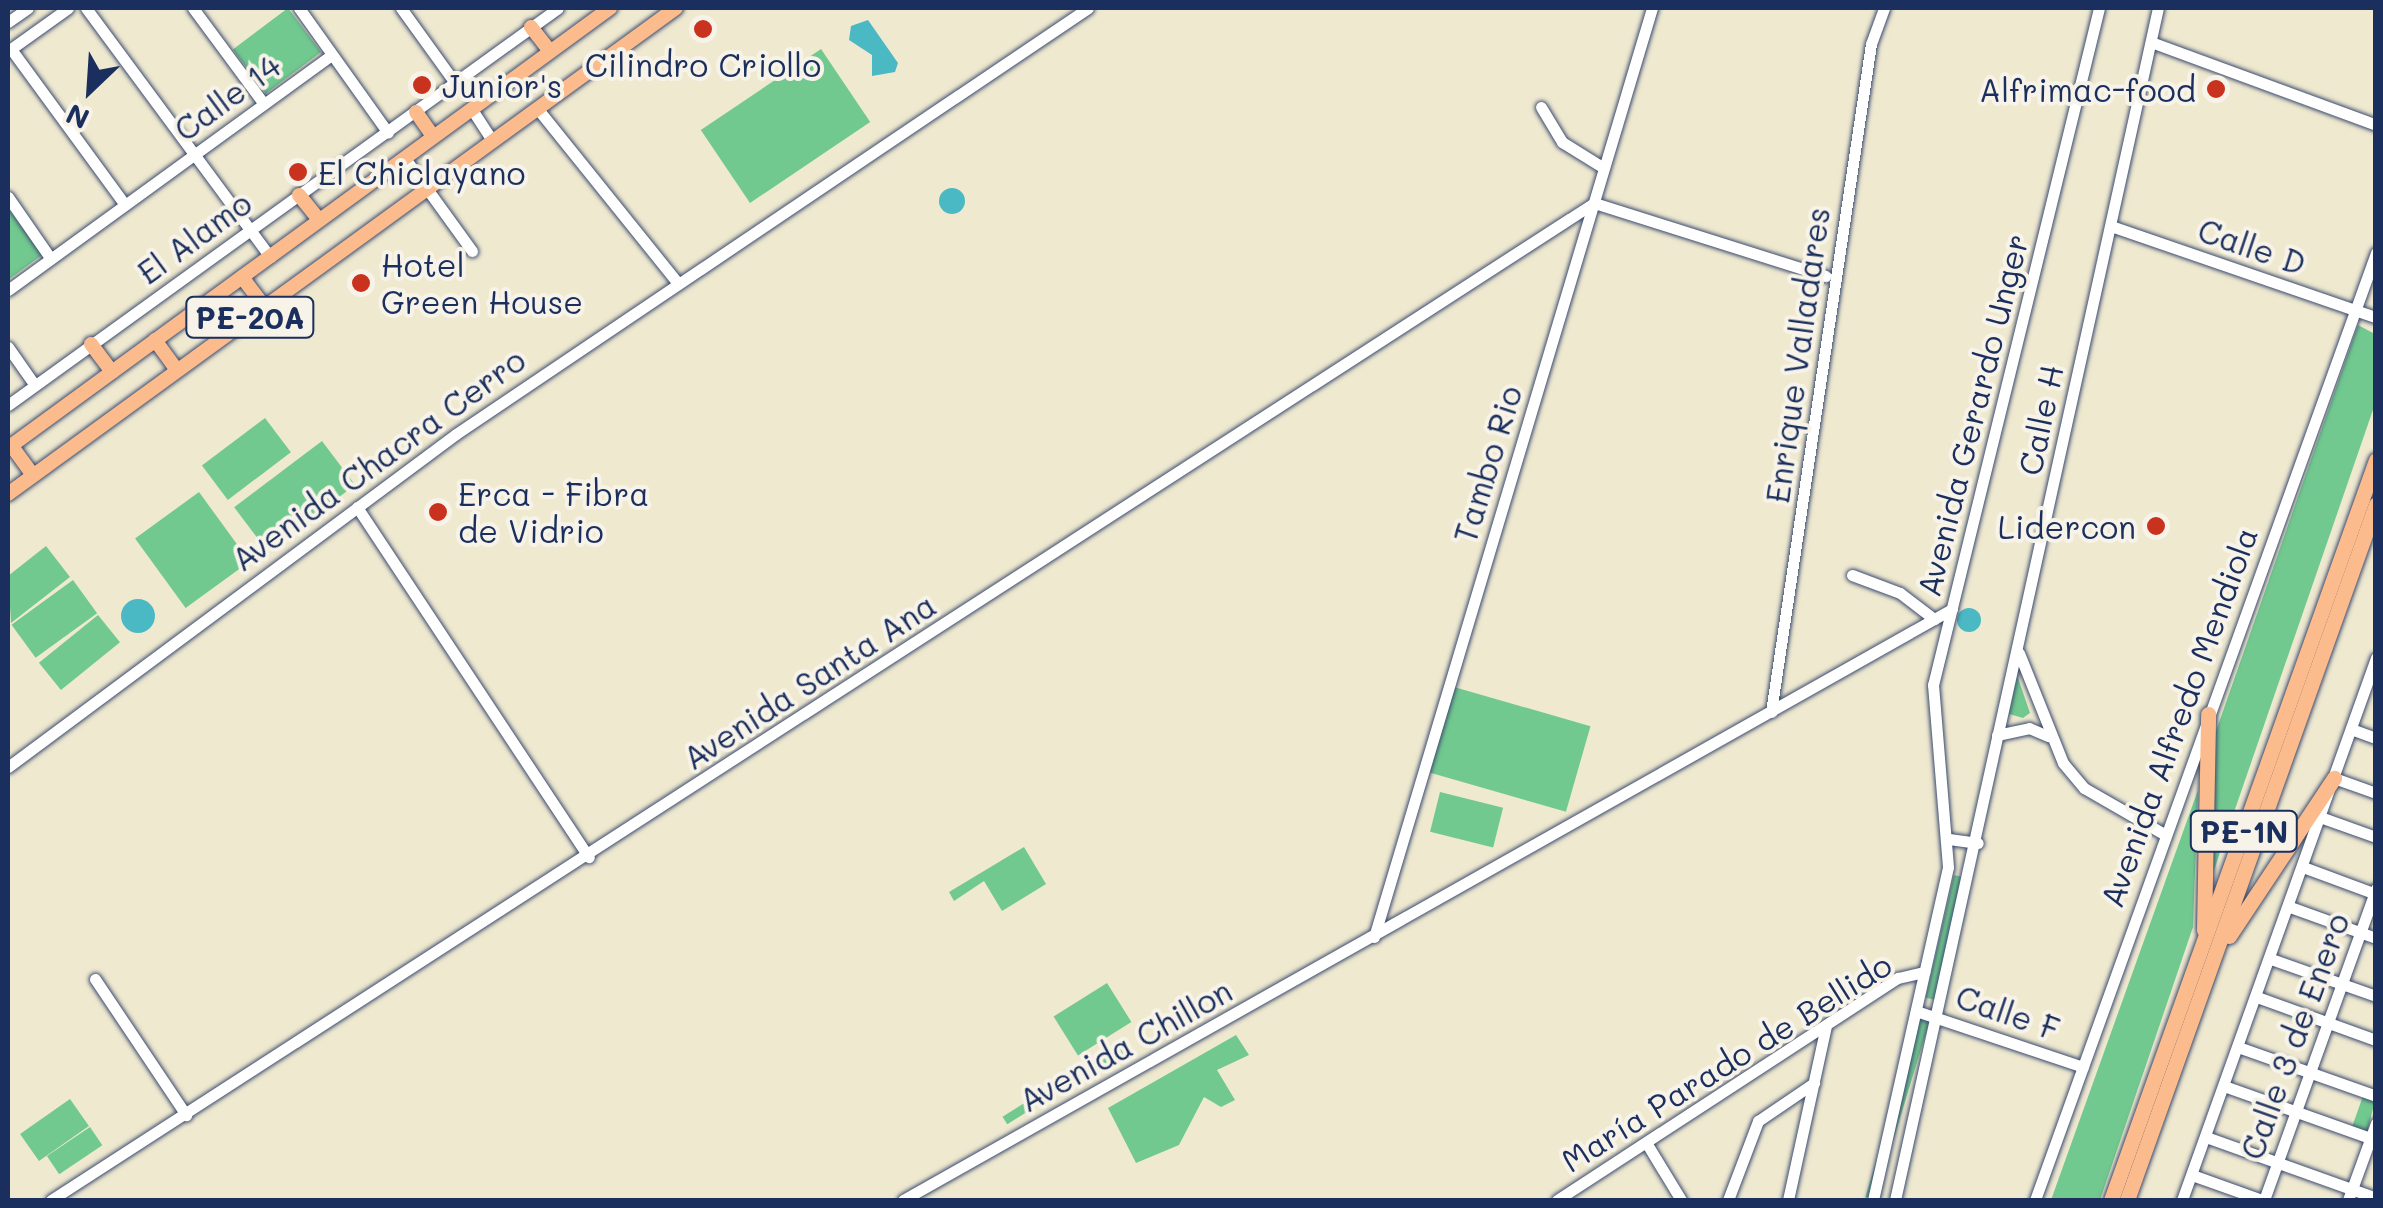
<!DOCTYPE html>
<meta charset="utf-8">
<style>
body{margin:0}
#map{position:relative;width:2383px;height:1208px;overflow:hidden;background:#efe9d0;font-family:Mali,sans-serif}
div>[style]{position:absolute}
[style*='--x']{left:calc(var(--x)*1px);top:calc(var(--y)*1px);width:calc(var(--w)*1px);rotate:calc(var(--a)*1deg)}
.green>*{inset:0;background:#72c98f;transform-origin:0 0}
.water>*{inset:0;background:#4bb9c3}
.round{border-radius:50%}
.roads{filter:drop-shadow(0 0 2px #3b4b6f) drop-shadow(0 0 2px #3b4b6f)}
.minor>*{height:11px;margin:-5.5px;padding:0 5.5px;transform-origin:5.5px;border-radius:5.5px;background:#fff}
.major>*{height:14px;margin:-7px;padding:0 7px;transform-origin:7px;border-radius:7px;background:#fbbb8c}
.highway>*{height:15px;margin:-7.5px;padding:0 7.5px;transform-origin:7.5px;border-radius:7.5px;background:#fbbb8c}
.dots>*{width:28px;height:28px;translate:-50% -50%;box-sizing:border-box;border:5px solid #f7f3e8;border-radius:50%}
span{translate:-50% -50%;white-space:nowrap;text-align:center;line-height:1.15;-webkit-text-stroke:8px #f7f3e8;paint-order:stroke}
.shield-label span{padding:2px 8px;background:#f7f3e8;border:2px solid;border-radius:8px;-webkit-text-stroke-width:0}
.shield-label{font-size:30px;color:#1b2f5e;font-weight:700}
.poi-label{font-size:32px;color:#1b2f5e}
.left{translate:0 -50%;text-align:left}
.right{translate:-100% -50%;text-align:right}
.street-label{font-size:32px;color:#1b2f5e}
.frame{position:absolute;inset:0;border:10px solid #1b2f5e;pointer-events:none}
.north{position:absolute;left:40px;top:40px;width:100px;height:100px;-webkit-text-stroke:8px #f7f3e8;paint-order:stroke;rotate:205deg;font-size:28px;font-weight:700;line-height:40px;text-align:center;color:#1b2f5e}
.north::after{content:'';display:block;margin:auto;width:35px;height:45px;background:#1b2f5e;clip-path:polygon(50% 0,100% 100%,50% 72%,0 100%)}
</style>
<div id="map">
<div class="green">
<i style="left:288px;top:8px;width:55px;height:69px;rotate:53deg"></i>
<i style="left:821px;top:49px;width:88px;height:145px;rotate:56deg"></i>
<i style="clip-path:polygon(8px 208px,42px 255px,8px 280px)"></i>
<i style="clip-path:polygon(2358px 325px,2375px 334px,2375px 404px,2213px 873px,2208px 754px)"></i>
<i style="left:265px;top:418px;width:43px;height:79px;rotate:53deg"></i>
<i style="left:322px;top:441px;width:55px;height:110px;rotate:53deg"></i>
<i style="left:199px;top:492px;width:86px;height:79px;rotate:54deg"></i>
<i style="clip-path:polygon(46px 546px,70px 577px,11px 623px,8px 576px)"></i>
<i style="left:73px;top:580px;width:41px;height:76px;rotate:54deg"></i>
<i style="left:98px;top:615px;width:35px;height:76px;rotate:51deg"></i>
<i style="clip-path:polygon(2017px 675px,2030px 713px,2023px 718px,2009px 714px)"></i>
<i style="left:1454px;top:687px;width:142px;height:89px;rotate:16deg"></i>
<i style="clip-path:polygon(2198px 790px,2193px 927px,2100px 1200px,2051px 1200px)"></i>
<i style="left:1440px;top:792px;width:65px;height:41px;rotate:14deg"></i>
<i style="clip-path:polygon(1024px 847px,1046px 884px,1002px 911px,984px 881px,954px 901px,949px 892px)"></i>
<i style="left:1954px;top:875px;width:9px;height:126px;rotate:13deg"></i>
<i style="left:1107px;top:983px;width:46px;height:63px;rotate:58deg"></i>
<i style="left:1921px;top:1015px;width:10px;height:190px;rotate:17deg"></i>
<i style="clip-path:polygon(1236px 1035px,1249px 1055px,1217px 1070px,1235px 1100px,1221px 1107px,1204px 1097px,1179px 1145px,1136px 1163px,1108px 1108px)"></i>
<i style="left:1126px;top:1042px;width:12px;height:59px;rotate:59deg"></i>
<i style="left:1050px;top:1087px;width:9px;height:56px;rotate:58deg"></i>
<i style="clip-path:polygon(2363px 1096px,2375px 1101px,2367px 1132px,2352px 1127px)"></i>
<i style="left:70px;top:1099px;width:33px;height:61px;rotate:55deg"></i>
<i style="left:90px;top:1127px;width:22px;height:52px;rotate:56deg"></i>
</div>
<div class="water">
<i style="clip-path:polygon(868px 20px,898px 63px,895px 72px,872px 76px,872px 55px,849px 40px,851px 26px)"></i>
<i class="round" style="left:939px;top:188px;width:26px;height:26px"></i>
<i class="round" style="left:121px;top:599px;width:34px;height:34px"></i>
<i class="round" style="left:1957px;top:608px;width:24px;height:24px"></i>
</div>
<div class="roads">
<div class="minor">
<i style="--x:86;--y:8;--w:310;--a:53.5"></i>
<i style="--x:193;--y:8;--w:119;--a:53.5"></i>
<i style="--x:299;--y:8;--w:153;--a:54.5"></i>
<i style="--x:401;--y:8;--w:92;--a:54.2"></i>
<i style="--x:8;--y:22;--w:24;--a:-35"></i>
<i style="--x:2151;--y:42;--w:240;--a:20.2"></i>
<i style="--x:11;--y:49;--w:193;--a:53.8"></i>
<i style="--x:8;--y:51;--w:74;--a:-35.6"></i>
<i style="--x:1541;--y:107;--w:41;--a:59"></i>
<i style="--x:1562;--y:142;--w:49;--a:31.8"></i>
<i style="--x:471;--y:108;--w:38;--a:57"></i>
<i style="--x:537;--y:108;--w:222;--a:51.2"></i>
<i style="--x:404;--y:157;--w:116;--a:54.1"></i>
<i style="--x:8;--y:197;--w:75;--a:55.3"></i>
<i style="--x:2111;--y:226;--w:280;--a:19"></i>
<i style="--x:8;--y:290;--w:400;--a:-36"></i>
<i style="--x:8;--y:347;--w:45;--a:54.9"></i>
<i style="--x:8;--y:405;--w:678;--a:-35.82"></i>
<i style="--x:357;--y:507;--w:420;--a:56.5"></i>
<i style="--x:1852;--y:575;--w:51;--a:20.6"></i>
<i style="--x:1900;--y:593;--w:43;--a:37.4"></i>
<i style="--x:2019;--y:653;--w:118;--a:68.2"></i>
<i style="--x:2063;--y:763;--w:33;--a:50"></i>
<i style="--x:2084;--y:788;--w:92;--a:29.9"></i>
<i style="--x:1771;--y:712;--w:675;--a:-81.49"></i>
<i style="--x:1871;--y:44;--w:38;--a:-70"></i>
<i style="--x:2351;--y:729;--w:27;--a:20"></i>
<i style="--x:1997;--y:735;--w:33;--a:-12"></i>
<i style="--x:2029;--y:728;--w:21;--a:23"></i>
<i style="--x:8;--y:767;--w:558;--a:-36.62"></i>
<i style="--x:456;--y:434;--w:762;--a:-33.98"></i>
<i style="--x:2334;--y:778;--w:45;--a:19.7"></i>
<i style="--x:2320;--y:817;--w:59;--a:19.7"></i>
<i style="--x:1949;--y:839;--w:29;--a:8"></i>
<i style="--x:2303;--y:867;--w:78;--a:20.3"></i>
<i style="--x:2290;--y:907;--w:91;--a:19.8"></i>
<i style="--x:1374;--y:937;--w:970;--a:-73.34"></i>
<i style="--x:2271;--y:959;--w:111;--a:19.4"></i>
<i style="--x:95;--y:979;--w:164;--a:56.2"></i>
<i style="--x:2257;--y:997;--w:127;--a:19.9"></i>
<i style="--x:1916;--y:1011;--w:176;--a:18.5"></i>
<i style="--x:2238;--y:1047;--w:146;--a:19.5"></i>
<i style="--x:2224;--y:1086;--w:161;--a:19.6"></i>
<i style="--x:2206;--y:1137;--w:181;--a:19.7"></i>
<i style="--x:1647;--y:1144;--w:66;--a:58.7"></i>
<i style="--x:2192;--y:1175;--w:74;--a:19.7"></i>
<i style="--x:51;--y:1200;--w:1837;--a:-32.87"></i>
<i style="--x:1594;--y:203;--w:243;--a:17.5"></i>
<i style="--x:903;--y:1200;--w:1204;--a:-29.4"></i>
<i style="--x:1557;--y:1200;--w:407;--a:-33.1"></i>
<i style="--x:1898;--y:978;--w:27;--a:-13"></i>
<i style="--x:1728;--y:1200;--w:85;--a:-69.2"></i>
<i style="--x:1758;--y:1121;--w:68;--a:-34.2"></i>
<i style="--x:1788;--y:1200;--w:178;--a:-77.7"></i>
<i style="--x:1873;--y:1200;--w:341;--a:-77.3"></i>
<i style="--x:1948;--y:867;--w:183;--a:-94.7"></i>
<i style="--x:1933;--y:685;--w:697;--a:-76.22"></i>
<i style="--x:1895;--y:1200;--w:1221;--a:-77.56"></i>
<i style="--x:2035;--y:1200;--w:1007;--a:-70.2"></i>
<i style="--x:2182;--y:1200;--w:576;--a:-70.31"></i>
<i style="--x:2264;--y:1200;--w:331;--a:-70.2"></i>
<i style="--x:2348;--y:1200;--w:82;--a:-70"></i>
</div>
<div class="major">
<i style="--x:531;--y:27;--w:31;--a:52"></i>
<i style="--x:416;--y:112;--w:29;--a:55"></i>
<i style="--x:299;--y:195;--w:32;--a:51"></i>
<i style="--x:242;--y:277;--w:36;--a:53"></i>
<i style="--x:155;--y:340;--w:37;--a:54"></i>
<i style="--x:91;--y:344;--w:35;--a:53"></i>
<i style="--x:11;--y:445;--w:37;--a:54"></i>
<i style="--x:8;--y:448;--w:746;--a:-36.16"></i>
<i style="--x:8;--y:494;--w:826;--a:-36.04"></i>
</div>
<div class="highway">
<i style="--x:2204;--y:930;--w:216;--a:-88.9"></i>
<i style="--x:2229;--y:936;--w:190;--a:-56.4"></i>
<i style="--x:2111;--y:1200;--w:786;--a:-70.3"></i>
<i style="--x:2127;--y:1200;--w:739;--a:-70.31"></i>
</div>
</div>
<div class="dots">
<i style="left:703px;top:29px;background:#c8321e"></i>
<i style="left:422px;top:85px;background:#c8321e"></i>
<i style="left:2216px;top:89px;background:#c8321e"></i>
<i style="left:298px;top:172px;background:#c8321e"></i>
<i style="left:361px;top:283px;background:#c8321e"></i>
<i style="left:438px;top:512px;background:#c8321e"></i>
<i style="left:2156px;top:526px;background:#c8321e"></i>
</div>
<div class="shield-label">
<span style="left:250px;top:317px">PE-20A</span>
<span style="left:2244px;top:831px">PE-1N</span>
</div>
<div class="poi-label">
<span style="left:703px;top:64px">Cilindro Criollo</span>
<span class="left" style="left:442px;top:85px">Junior's</span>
<span class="right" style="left:2196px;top:89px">Alfrimac-food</span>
<span class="left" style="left:318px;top:172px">El Chiclayano</span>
<span class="left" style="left:381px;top:283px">Hotel<br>Green House</span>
<span class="left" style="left:458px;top:512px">Erca - Fibra<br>de Vidrio</span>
<span class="right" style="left:2136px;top:526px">Lidercon</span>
</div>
<div class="street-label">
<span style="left:227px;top:97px;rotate:-36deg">Calle 14</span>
<span style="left:194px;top:237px;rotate:-36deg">El Alamo</span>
<span style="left:2252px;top:246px;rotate:19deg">Calle D</span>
<span style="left:1797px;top:355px;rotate:-82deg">Enrique Valladares</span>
<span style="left:1972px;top:415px;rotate:-76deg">Avenida Gerardo Unger</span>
<span style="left:2040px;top:420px;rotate:-78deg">Calle H</span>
<span style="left:378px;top:459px;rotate:-36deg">Avenida Chacra Cerro</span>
<span style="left:1487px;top:464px;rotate:-73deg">Tambo Rio</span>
<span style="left:809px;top:681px;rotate:-33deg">Avenida Santa Ana</span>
<span style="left:2178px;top:717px;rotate:-70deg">Avenida Alfredo Mendiola</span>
<span style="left:2008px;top:1012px;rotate:19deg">Calle F</span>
<span style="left:2294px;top:1036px;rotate:-70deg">Calle 3 de Enero</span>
<span style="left:1125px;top:1045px;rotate:-29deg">Avenida Chillon</span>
<span style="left:1726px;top:1062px;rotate:-32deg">María Parado de Bellido</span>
</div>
<div class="frame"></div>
<div class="north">N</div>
</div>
